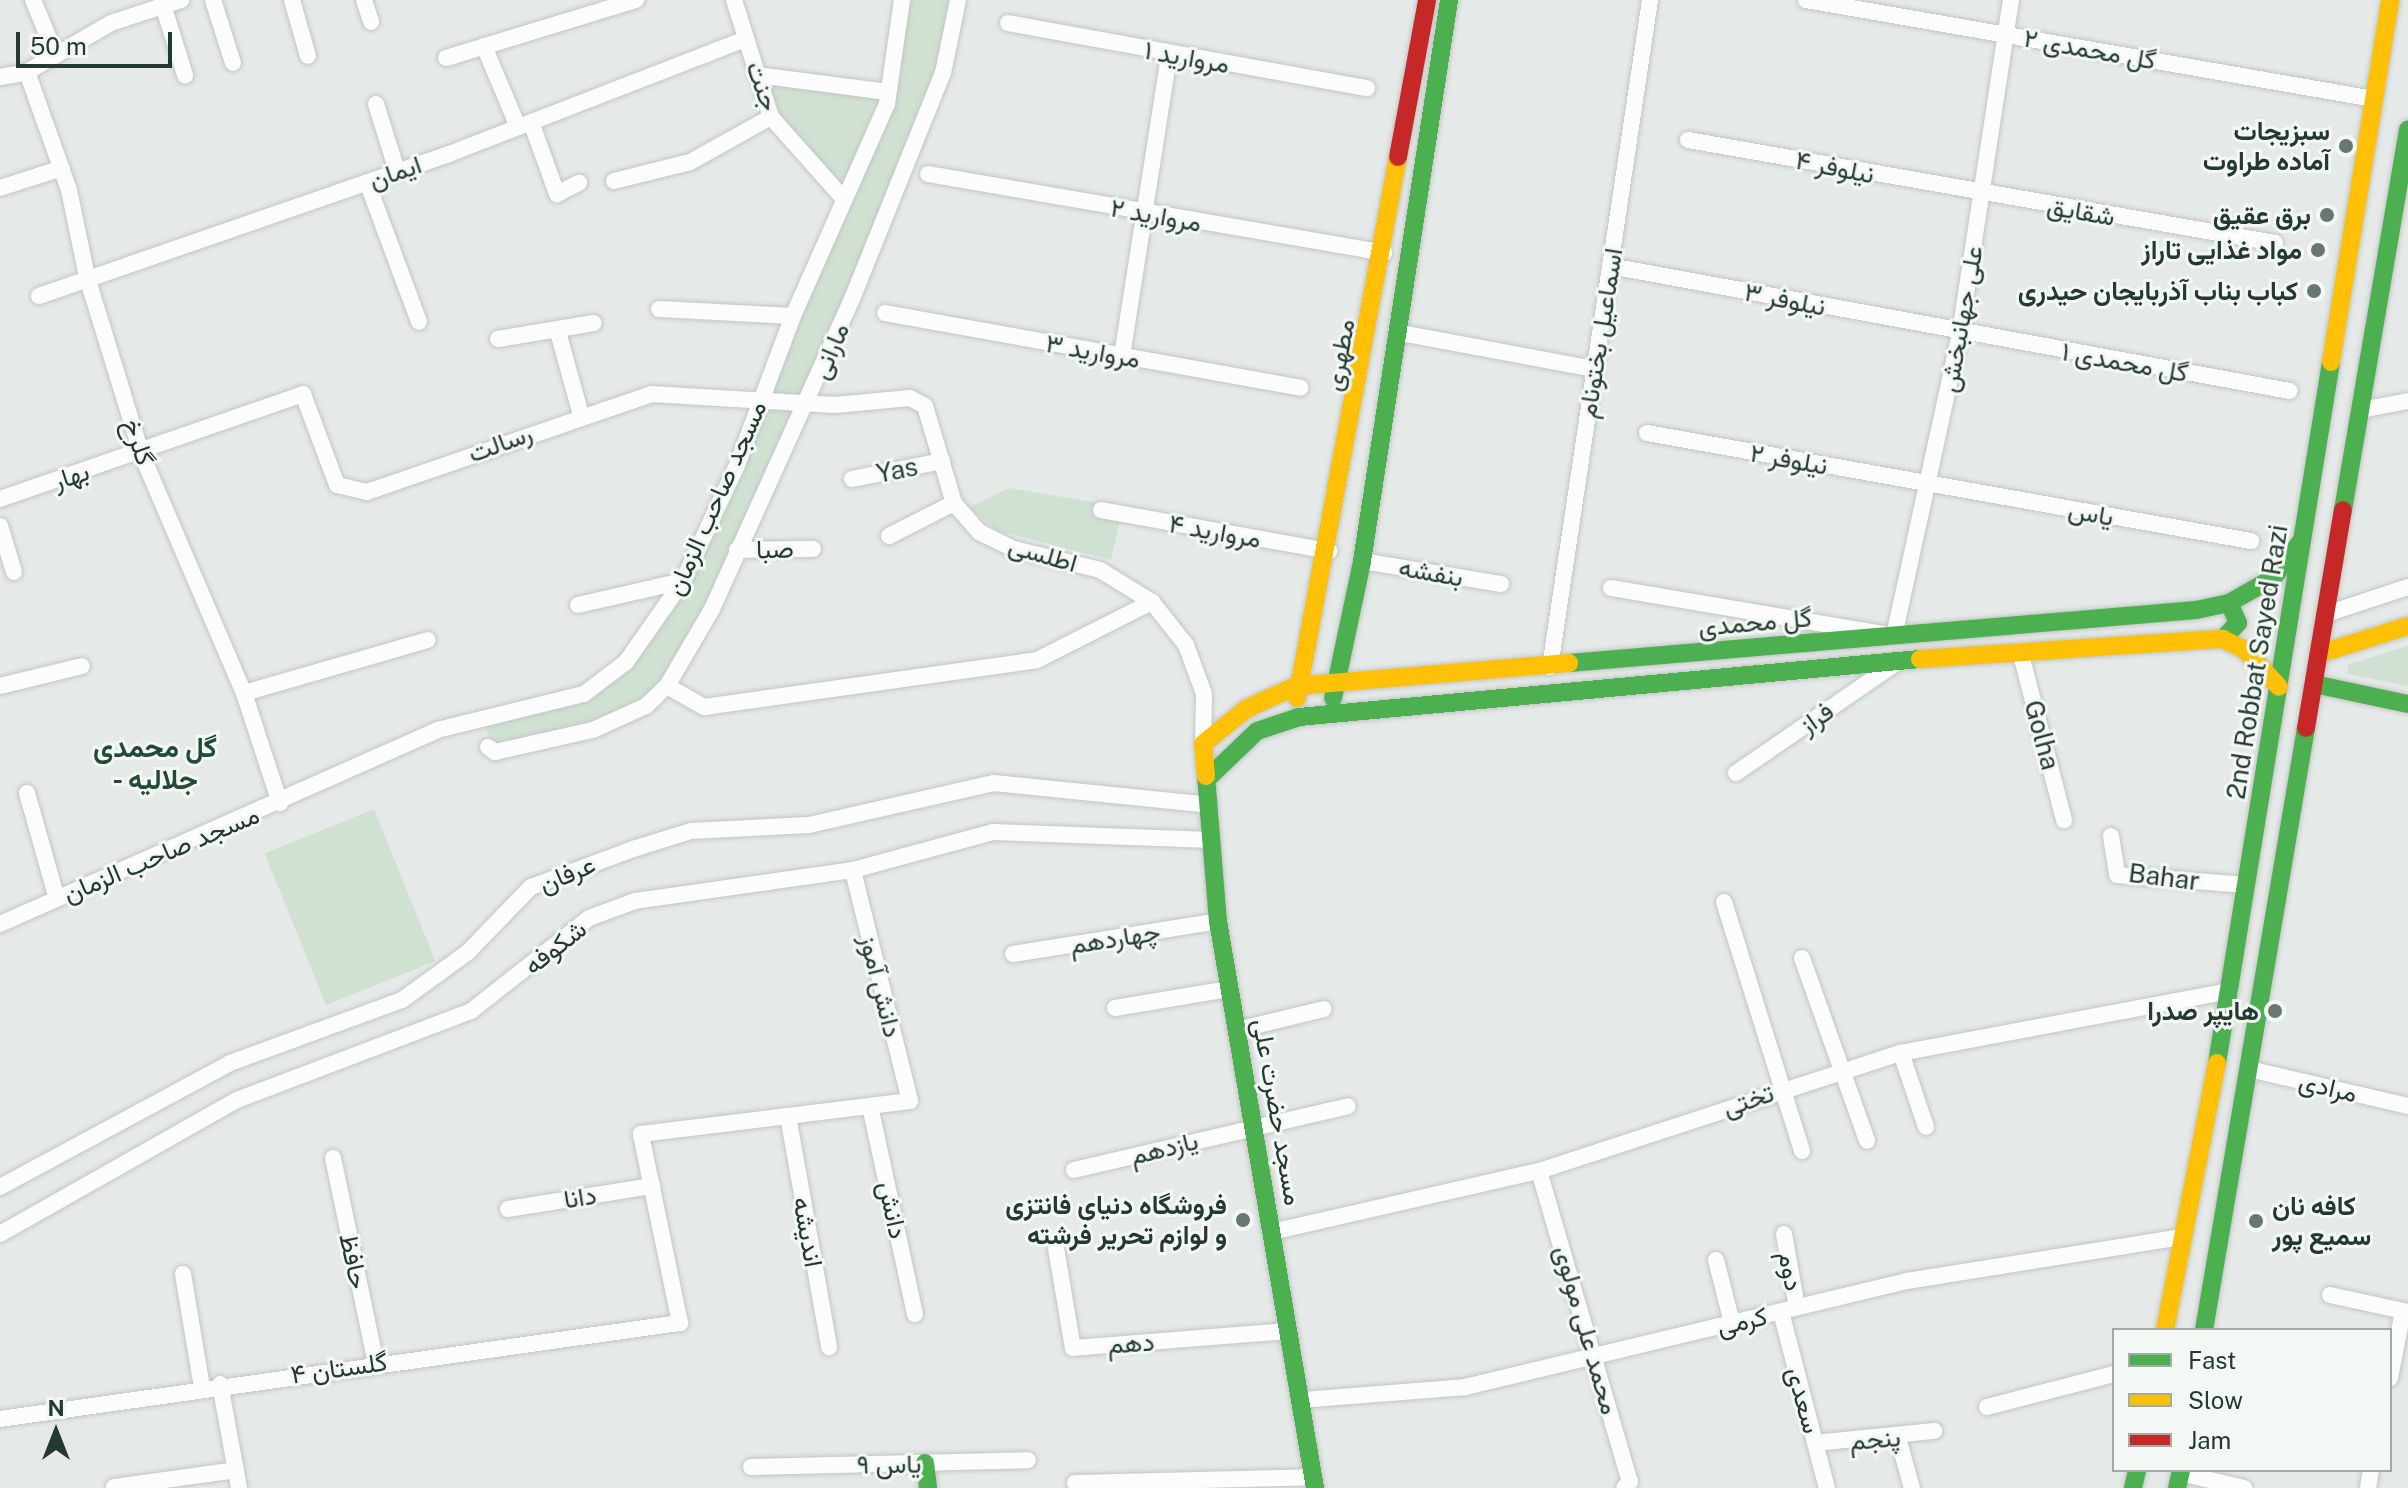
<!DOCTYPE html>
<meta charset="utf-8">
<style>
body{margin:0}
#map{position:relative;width:2408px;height:1488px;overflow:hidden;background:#e5e9e7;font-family:"Public Sans",Vazirmatn,sans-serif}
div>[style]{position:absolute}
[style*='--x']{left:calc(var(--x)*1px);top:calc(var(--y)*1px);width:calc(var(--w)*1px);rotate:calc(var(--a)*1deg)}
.green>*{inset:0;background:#d0e1d2;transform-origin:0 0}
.roads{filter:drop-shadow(0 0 2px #c2c6c4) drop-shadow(0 0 2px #c2c6c4)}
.street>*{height:16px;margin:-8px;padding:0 8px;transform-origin:8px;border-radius:8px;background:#fbfcfb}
.fast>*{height:18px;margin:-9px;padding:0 9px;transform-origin:9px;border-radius:9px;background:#4caf50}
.slow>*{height:18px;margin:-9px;padding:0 9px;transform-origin:9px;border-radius:9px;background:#ffc107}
.jam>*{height:18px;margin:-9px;padding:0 9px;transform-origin:9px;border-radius:9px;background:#c62828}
.dots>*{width:22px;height:22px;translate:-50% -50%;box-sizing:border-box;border:4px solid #f3f8f4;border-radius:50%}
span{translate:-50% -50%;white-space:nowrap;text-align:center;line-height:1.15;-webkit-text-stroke:6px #f3f8f4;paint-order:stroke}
.street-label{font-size:26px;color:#243a30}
.poi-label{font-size:26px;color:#243a30;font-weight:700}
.right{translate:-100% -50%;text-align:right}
.left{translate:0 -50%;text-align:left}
.neighbourhood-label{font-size:28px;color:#234a39;font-weight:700}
.legend{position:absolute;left:2112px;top:1328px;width:280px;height:144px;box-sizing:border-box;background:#f3f8f4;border:2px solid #a0aca6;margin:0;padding:10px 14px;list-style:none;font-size:24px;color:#243a30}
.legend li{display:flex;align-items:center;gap:16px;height:40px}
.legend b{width:40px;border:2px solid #a0aca6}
.north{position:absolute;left:16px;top:1392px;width:80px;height:80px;-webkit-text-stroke:6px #f3f8f4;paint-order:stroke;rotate:0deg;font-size:22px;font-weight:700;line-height:32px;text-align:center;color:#243a30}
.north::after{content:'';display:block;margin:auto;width:28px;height:36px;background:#243a30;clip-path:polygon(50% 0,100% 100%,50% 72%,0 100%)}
.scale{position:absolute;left:16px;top:32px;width:156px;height:36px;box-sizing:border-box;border:4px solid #243a30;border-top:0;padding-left:10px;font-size:24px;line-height:28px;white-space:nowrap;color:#243a30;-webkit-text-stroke:6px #f3f8f4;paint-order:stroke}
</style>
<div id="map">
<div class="green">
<i style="clip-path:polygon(907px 0,952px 0,938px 71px,802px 399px,768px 395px,888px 113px)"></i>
<i style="clip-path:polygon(763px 81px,883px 98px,842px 190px,776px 115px)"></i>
<i style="clip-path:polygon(765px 401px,801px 409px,664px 686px,616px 718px,503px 747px,491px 742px,484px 720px,589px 695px,684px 585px)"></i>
<i style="clip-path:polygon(1009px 488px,1123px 507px,1111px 560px,995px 530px,970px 507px)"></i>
<i style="clip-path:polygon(2408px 646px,2408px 686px,2347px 674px,2349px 664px)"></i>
<i style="left:374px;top:809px;width:164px;height:118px;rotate:68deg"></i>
</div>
<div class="roads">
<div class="street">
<i style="--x:33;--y:0;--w:57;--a:67.5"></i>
<i style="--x:213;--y:0;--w:66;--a:72.4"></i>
<i style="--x:292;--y:0;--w:58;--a:74.1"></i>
<i style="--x:364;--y:0;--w:23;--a:72"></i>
<i style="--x:734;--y:0;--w:123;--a:72.5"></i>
<i style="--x:771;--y:117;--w:107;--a:48.4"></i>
<i style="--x:1806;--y:0;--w:577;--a:9.89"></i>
<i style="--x:162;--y:2;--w:77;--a:72.5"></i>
<i style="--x:1008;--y:23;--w:365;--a:10.3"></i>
<i style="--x:484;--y:46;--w:88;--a:67.2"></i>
<i style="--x:446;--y:58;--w:199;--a:-17"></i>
<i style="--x:27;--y:72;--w:125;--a:70.4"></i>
<i style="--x:69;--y:190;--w:89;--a:78.3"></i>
<i style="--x:87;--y:277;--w:184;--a:72.9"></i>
<i style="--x:141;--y:453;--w:261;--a:66.8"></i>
<i style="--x:244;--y:693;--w:116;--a:71.9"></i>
<i style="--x:757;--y:75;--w:132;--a:7.4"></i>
<i style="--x:0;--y:77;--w:27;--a:-10"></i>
<i style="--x:27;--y:72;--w:97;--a:-30.3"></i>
<i style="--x:111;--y:23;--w:74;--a:-18.2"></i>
<i style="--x:376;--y:104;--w:70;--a:72.6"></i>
<i style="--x:531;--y:122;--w:77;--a:70.1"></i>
<i style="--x:557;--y:194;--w:25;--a:-27"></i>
<i style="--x:1688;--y:140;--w:596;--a:9.95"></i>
<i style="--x:928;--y:174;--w:463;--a:9.8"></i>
<i style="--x:614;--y:181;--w:78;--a:-14"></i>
<i style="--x:690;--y:162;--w:93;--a:-29.1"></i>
<i style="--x:367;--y:182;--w:149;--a:69.6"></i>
<i style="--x:0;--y:188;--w:65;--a:-17.9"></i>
<i style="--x:1610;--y:266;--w:691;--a:10.42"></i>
<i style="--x:39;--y:296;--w:434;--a:-19.1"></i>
<i style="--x:449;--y:154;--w:318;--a:-21.2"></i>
<i style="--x:659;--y:309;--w:134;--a:3"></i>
<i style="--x:885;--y:313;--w:422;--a:10.2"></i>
<i style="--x:558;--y:332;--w:86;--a:74.5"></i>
<i style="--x:1396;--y:332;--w:201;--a:10.6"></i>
<i style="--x:498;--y:339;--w:97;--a:-9.5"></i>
<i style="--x:1122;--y:356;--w:305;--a:-81.1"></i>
<i style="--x:2361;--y:410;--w:48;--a:-10.8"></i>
<i style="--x:1647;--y:433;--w:614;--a:10.14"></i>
<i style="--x:852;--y:479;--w:92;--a:-11.3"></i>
<i style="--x:0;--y:499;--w:321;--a:-19.1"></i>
<i style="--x:303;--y:394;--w:97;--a:69.5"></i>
<i style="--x:337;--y:485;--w:31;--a:13"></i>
<i style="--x:367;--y:492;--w:300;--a:-19"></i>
<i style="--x:651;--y:394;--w:184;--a:3.4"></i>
<i style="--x:835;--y:405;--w:75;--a:-5.3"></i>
<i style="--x:910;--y:398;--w:17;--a:28"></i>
<i style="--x:925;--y:406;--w:101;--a:73.4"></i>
<i style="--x:954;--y:503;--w:38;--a:49"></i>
<i style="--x:979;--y:532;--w:39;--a:26"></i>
<i style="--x:1014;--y:549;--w:89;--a:13.7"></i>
<i style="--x:1100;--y:570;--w:61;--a:31.6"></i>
<i style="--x:1152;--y:602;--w:55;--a:51.7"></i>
<i style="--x:1186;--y:645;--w:52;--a:69.8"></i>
<i style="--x:1204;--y:694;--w:50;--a:91.1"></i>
<i style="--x:1101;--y:510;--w:232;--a:10.2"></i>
<i style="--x:0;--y:526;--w:48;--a:73.1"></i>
<i style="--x:889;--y:536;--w:73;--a:-26.9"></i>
<i style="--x:737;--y:550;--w:76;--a:-0.8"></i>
<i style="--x:1362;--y:561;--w:141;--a:9.4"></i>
<i style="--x:1611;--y:588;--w:287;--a:9.6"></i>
<i style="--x:1894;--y:636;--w:310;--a:-77.7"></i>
<i style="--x:1960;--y:333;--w:337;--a:-81.3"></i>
<i style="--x:578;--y:605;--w:108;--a:-12.9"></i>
<i style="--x:2326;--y:614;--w:86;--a:-18.2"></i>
<i style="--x:2020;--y:651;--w:175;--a:75.4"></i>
<i style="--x:1550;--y:667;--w:674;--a:-81.47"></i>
<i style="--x:0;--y:686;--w:84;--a:-13.7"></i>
<i style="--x:667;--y:686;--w:43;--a:29.6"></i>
<i style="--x:704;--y:707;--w:336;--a:-8"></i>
<i style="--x:1037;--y:660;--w:129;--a:-26.8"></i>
<i style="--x:244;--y:693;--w:191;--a:-16.1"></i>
<i style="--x:488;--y:747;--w:9;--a:36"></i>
<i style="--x:495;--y:752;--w:100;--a:-12.7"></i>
<i style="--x:593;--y:730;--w:58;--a:-24.4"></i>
<i style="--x:646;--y:706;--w:29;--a:-44"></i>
<i style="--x:667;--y:686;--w:89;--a:-59.7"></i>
<i style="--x:712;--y:609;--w:340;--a:-65.7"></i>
<i style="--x:852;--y:299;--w:244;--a:-68.1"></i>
<i style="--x:943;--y:73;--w:75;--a:-78.4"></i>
<i style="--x:1736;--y:773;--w:194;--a:-34.5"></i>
<i style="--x:27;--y:793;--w:110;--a:74.2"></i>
<i style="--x:2111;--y:836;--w:39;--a:81"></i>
<i style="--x:2117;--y:875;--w:130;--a:4.4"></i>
<i style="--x:1724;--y:902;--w:261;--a:72.6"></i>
<i style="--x:0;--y:924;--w:478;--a:-23.9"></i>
<i style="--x:437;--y:730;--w:151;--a:-13.8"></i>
<i style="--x:584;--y:694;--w:53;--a:-37.3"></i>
<i style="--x:626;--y:662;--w:99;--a:-54.9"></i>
<i style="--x:683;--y:581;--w:128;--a:-65"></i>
<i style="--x:737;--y:465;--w:159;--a:-69.4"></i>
<i style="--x:793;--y:316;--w:232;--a:-66.1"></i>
<i style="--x:887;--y:104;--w:105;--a:-81.8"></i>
<i style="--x:1013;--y:954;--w:208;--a:-9.1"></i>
<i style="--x:1802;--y:958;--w:194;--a:70.4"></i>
<i style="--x:1115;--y:1008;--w:116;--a:-9.5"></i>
<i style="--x:1237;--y:1030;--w:89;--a:-13.6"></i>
<i style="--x:1901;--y:1053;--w:78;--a:71.3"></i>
<i style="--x:2249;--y:1069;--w:163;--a:13.1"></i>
<i style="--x:870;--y:1106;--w:213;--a:77.8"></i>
<i style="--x:788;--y:1116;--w:235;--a:79.9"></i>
<i style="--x:333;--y:1158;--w:209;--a:78.2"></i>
<i style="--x:1074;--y:1170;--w:281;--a:-13.1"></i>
<i style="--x:1539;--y:1171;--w:324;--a:73.7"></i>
<i style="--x:1630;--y:1482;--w:8;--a:135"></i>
<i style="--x:0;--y:1187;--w:261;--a:-28.3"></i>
<i style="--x:230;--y:1063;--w:183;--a:-20.1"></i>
<i style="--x:402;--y:1000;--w:80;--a:-35.9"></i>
<i style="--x:467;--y:953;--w:92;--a:-45.9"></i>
<i style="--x:531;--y:887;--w:109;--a:-20.4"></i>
<i style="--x:633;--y:849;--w:61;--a:-17.2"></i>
<i style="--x:691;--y:831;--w:118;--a:-2.9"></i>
<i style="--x:809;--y:825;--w:190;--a:-12.8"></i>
<i style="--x:994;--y:783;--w:216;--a:5.8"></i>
<i style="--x:508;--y:1209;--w:146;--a:-9.1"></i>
<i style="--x:1272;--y:1232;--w:274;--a:-12.9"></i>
<i style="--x:1539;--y:1171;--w:381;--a:-18.1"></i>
<i style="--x:1901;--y:1053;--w:335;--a:-10.7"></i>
<i style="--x:0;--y:1234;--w:272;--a:-29.5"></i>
<i style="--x:237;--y:1100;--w:250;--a:-20.8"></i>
<i style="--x:471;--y:1011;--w:150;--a:-38.2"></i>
<i style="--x:589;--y:918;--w:49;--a:-20.3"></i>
<i style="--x:635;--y:901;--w:220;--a:-8.1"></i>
<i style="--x:853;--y:870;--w:145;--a:-15.2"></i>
<i style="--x:993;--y:832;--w:219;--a:2.1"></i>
<i style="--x:1784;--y:1234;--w:74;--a:79.9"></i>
<i style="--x:1056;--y:1248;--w:101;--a:80.4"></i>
<i style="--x:1073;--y:1348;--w:217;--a:-4.5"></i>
<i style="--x:1716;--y:1260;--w:65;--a:75.7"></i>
<i style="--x:183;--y:1274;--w:115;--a:80.5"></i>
<i style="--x:2330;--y:1295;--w:80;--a:12.3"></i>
<i style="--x:1781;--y:1312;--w:182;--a:75.4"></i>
<i style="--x:2390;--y:1378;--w:68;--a:-79"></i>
<i style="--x:220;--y:1384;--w:106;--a:79.6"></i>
<i style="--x:1301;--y:1400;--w:165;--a:-4.5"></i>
<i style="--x:1465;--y:1387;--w:455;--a:-13.5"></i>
<i style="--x:1907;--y:1281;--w:279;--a:-9.1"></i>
<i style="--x:1987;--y:1407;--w:131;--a:-14.6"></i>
<i style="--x:0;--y:1419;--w:687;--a:-8.04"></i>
<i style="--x:680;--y:1323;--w:193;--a:-101.7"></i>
<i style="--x:641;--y:1134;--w:271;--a:-7"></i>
<i style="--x:910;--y:1101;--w:238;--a:-103.9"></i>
<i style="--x:1898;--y:1438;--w:52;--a:74.4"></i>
<i style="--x:1815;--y:1443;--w:120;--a:-5.8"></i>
<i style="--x:751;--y:1467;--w:277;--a:-1.4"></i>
<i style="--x:2180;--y:1473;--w:66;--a:13.2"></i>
<i style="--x:1075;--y:1483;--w:238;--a:-1.4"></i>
<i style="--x:114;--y:1487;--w:123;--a:-7.9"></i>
<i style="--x:2368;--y:1488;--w:18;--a:-81"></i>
</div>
<div class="fast">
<i style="--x:2343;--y:510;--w:386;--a:-80.3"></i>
<i style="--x:2223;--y:639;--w:22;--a:-47"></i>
<i style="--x:2238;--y:623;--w:22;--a:-114"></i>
<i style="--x:1569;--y:663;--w:629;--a:-4.83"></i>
<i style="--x:2196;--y:610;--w:34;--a:-12"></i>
<i style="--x:2229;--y:603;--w:51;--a:-29.6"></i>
<i style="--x:2273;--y:578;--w:48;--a:-52.7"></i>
<i style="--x:2314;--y:684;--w:96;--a:12"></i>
<i style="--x:1333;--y:698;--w:140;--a:-78"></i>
<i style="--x:1362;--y:561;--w:568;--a:-81.18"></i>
<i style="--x:1206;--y:776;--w:145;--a:85.3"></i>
<i style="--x:1218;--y:921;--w:575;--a:80.29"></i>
<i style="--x:1207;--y:779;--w:69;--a:-43.8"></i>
<i style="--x:1257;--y:731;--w:44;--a:-18.4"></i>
<i style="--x:1299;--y:717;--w:624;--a:-5.34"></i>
<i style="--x:2217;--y:1063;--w:710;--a:-80.76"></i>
<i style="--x:2204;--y:1330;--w:611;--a:-80.38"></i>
<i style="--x:925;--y:1463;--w:25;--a:83"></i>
<i style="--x:2133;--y:1488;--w:18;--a:-77"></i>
<i style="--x:2177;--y:1488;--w:18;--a:-77"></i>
</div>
<div class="slow">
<i style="--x:2331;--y:362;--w:367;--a:-80.7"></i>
<i style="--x:2319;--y:654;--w:93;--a:-17.5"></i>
<i style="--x:1920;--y:659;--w:304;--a:-3.8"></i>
<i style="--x:2223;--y:639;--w:25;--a:27"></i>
<i style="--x:2245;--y:650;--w:50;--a:47.4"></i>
<i style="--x:1297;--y:698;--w:550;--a:-79.43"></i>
<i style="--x:1206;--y:776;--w:32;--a:-95"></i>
<i style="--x:1203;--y:744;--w:55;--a:-39.1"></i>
<i style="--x:1246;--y:709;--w:55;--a:-24.7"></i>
<i style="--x:1296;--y:686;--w:274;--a:-4.8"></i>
<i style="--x:2165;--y:1330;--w:272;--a:-79"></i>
</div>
<div class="jam">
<i style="--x:1398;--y:157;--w:160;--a:-79.5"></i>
<i style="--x:2306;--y:728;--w:221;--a:-80.4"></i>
</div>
</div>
<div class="dots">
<i style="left:2346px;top:146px;background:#687770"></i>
<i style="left:2327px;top:215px;background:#687770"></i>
<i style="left:2318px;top:250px;background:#687770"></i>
<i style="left:2314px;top:291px;background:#687770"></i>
<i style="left:2275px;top:1011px;background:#687770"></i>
<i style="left:1243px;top:1220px;background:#687770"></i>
<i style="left:2256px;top:1221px;background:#687770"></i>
</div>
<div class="street-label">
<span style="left:2090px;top:49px;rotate:10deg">گل محمدی ۲</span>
<span style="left:1187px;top:57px;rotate:10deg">مروارید ۱</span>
<span style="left:763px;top:86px;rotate:70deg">جنت</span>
<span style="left:1835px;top:167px;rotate:11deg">نیلوفر ۴</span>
<span style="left:395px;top:172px;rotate:-19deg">ایمان</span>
<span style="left:2081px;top:211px;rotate:10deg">شقایق</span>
<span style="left:1156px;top:215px;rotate:10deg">مروارید ۲</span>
<span style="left:1785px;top:299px;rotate:11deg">نیلوفر ۳</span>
<span style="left:1961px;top:319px;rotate:-80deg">علی جهانبخش</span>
<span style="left:1600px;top:333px;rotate:-81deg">اسماعیل بختونام</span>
<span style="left:830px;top:351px;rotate:-67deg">مارانی</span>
<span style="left:1093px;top:351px;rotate:10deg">مروارید ۳</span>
<span style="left:1339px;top:355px;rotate:-79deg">مطهری</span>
<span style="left:2125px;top:362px;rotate:10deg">گل محمدی ۱</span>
<span style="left:139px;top:442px;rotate:71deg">گلرخ</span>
<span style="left:500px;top:443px;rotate:-20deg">رسالت</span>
<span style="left:1789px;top:459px;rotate:10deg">نیلوفر ۲</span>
<span style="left:897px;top:470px;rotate:-11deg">Yas</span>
<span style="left:71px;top:476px;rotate:-18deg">بهار</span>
<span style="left:716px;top:498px;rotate:-66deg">مسجد صاحب الزمان</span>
<span style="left:2091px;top:513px;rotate:10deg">یاس</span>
<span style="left:1215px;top:531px;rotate:10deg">مروارید ۴</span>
<span style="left:775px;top:549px;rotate:-1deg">صبا</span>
<span style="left:1043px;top:554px;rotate:16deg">اطلسی</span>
<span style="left:1431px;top:572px;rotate:10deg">بنفشه</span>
<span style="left:1755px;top:622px;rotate:-5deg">گل محمدی</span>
<span style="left:2257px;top:662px;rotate:-81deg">2nd Robbat Sayed Razi</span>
<span style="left:1816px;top:718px;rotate:-35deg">فراز</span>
<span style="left:2042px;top:735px;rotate:75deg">Golha</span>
<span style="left:161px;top:854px;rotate:-23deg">مسجد صاحب الزمان</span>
<span style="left:567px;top:874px;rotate:-23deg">عرفان</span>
<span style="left:2164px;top:877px;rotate:7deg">Bahar</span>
<span style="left:1115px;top:938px;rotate:-9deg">چهاردهم</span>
<span style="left:555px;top:947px;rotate:-38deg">شکوفه</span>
<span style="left:881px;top:986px;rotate:76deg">دانش آموز</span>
<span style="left:2328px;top:1087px;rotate:13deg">مرادی</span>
<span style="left:1748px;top:1100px;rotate:-19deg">تختی</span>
<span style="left:1278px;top:1112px;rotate:80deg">مسجد حضرت علی</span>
<span style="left:1164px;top:1148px;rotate:-14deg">یازدهم</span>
<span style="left:580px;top:1197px;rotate:-9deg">دانا</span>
<span style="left:893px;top:1210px;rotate:78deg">دانش</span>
<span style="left:808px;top:1232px;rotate:80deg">اندیشه</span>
<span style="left:354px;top:1261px;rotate:78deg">حافظ</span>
<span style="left:1791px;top:1271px;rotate:79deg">دوم</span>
<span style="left:1742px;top:1321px;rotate:-13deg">کرمی</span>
<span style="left:1587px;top:1330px;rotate:74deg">محمد علی مولوی</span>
<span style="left:1131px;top:1343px;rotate:-4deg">دهم</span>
<span style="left:339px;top:1368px;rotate:-8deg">گلستان ۴</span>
<span style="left:1804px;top:1400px;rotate:75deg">سعدی</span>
<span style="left:1875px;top:1439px;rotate:-5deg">پنجم</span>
<span style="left:889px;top:1464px;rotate:-1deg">یاس ۹</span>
</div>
<div class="poi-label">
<span class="right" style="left:2330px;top:146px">سبزیجات<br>آماده طراوت</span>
<span class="right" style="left:2311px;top:215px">برق عقیق</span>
<span class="right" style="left:2302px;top:250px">مواد غذایی تاراز</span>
<span class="right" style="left:2298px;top:291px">کباب بناب آذربایجان حیدری</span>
<span class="right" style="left:2259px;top:1011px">هایپر صدرا</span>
<span class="right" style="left:1227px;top:1220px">فروشگاه دنیای فانتزی<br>و لوازم تحریر فرشته</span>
<span class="left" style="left:2272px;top:1221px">کافه نان<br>سمیع پور</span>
</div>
<div class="neighbourhood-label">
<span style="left:155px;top:763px">گل محمدی<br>- جلالیه</span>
</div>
<ul class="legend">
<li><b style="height:10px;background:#4caf50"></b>Fast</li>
<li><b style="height:10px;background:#ffc107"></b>Slow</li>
<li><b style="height:10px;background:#c62828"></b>Jam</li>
</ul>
<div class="north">N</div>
<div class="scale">50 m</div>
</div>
